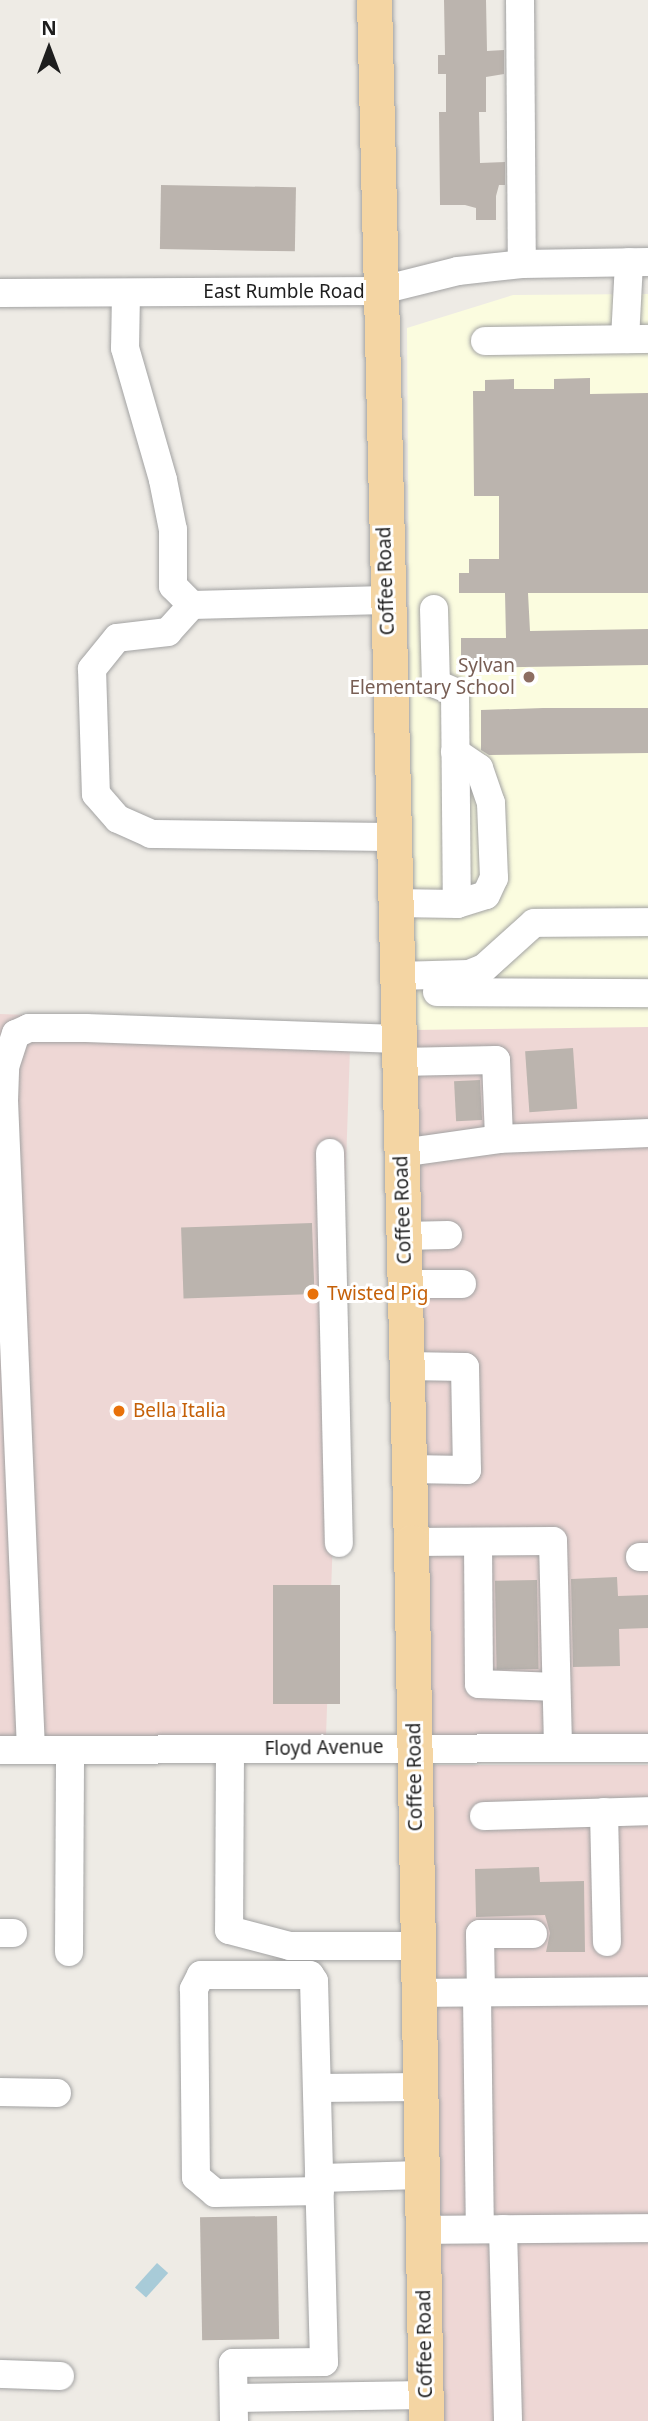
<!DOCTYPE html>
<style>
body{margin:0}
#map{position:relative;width:648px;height:2421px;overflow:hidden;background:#eeebe5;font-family:"Noto Sans",sans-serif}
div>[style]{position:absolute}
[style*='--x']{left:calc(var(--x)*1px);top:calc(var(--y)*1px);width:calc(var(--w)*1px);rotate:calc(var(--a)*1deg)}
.commercial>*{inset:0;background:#eed7d5;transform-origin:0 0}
.education>*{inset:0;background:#fbfcdf}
.water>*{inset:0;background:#a8cbd8;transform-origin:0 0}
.building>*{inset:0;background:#bbb4ae;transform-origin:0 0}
.roads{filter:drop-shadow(0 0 2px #a2a2a2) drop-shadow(0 0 2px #a2a2a2)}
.minor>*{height:28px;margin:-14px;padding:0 14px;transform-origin:14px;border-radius:14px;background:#fff}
.major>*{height:35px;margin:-17.5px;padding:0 17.5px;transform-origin:17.5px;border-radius:17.5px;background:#f4d5a3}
.dots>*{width:19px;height:19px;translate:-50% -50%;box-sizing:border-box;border:4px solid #fff;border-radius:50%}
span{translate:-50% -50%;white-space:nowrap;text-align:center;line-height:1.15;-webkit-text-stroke:6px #fff;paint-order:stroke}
.street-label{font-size:19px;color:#1e1e1e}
.education-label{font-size:19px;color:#785e54}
.right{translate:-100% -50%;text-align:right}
.food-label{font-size:19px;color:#c56008}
.left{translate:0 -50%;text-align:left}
.north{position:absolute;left:14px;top:14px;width:70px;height:70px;-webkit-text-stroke:5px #fff;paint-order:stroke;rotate:0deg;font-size:19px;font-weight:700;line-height:28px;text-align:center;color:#1e1e1e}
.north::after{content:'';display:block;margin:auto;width:24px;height:32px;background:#1e1e1e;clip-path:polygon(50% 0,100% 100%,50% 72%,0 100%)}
</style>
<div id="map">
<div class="commercial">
<i style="left:0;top:1014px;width:351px;height:724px;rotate:2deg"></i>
<i style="left:648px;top:1027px;width:708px;height:236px;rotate:90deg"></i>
<i style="left:648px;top:1765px;width:656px;height:222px;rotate:90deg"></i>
</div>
<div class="education">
<i style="clip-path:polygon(648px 294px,648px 1027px,412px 1030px,407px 328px,513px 295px)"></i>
</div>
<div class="water">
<i style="left:157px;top:2263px;width:15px;height:33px;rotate:42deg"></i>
</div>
<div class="building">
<i style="clip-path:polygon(444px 0,486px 0,487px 51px,504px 50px,504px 74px,486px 77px,486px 112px,479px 112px,480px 163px,505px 162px,505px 185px,499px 185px,496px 196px,496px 220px,476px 220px,476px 208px,465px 205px,440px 205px,439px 112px,446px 112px,446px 74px,438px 74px,438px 55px,445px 55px)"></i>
<i style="left:161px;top:185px;width:135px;height:64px;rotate:1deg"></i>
<i style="clip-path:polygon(590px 378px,590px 394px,648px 393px,648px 593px,528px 593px,530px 631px,648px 629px,648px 665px,461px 668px,461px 638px,506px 638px,505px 593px,459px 593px,459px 573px,469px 573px,469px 559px,499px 559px,499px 496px,474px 496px,473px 391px,485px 391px,485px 380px,514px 379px,514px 389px,554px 389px,554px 379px)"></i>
<i style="clip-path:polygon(543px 708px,648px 708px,648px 753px,489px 755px,481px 750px,481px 710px)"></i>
<i style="left:573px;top:1048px;width:61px;height:48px;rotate:86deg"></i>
<i style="left:480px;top:1080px;width:40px;height:26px;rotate:87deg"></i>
<i style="left:312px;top:1223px;width:71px;height:131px;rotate:88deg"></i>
<i style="clip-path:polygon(617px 1577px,618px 1596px,648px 1595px,648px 1628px,619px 1629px,620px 1666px,573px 1667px,571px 1579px)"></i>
<i style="left:537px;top:1580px;width:89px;height:42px;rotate:89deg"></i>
<i style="left:273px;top:1585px;width:67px;height:119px"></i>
<i style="clip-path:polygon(539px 1867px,540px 1882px,584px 1881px,585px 1952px,546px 1952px,550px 1933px,545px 1915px,476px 1917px,475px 1869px)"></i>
<i style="left:277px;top:2216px;width:123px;height:77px;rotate:89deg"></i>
</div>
<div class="roads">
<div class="minor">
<i style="--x:520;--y:0;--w:264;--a:89.6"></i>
<i style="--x:0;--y:293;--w:378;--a:-0.3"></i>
<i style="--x:378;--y:291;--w:82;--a:-14"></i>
<i style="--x:458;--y:271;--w:64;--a:-6.2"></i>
<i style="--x:522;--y:264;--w:126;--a:-0.9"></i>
<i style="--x:126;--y:293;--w:55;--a:91"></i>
<i style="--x:125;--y:348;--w:137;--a:73.9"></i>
<i style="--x:163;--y:480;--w:51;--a:78.7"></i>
<i style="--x:173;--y:530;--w:56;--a:90"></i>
<i style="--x:173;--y:586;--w:27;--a:45"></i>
<i style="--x:625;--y:339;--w:77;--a:-87"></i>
<i style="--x:485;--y:341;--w:163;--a:-0.7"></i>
<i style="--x:386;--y:600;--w:194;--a:178.5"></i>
<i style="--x:192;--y:605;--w:36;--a:132"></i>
<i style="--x:168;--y:632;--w:51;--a:173.3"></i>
<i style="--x:117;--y:638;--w:40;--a:129"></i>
<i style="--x:92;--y:669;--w:125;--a:88.2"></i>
<i style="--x:96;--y:794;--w:33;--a:49"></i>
<i style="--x:118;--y:819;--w:36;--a:24"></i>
<i style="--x:151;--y:834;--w:242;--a:0.7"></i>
<i style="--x:434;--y:609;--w:75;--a:88.5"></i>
<i style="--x:436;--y:684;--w:21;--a:23"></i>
<i style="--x:455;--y:692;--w:212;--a:89.5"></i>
<i style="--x:394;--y:903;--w:63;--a:0.9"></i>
<i style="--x:457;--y:904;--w:30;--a:-17"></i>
<i style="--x:486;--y:895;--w:19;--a:-65"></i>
<i style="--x:494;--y:878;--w:75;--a:-92.3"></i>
<i style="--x:491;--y:803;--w:37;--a:-109"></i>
<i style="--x:479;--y:768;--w:29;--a:-146"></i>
<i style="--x:396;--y:976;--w:73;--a:-1.6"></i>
<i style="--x:469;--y:974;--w:16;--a:-22"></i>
<i style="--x:484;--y:968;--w:67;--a:-42"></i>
<i style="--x:534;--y:923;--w:114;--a:-0.5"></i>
<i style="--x:437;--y:992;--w:211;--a:0.3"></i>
<i style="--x:399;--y:1062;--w:97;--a:-1.2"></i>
<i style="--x:496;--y:1060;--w:79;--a:87.8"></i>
<i style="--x:330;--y:1153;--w:390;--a:88.7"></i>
<i style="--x:401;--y:1153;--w:99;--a:-8.1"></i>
<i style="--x:499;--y:1139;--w:149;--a:-2.3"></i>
<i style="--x:403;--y:1236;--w:45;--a:-1.3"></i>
<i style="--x:405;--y:1284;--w:57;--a:0"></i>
<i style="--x:406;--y:1366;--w:59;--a:1"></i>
<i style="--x:465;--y:1367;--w:103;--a:88.9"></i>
<i style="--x:467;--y:1470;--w:58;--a:-179"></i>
<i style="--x:411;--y:1542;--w:142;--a:-0.4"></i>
<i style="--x:553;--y:1541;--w:207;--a:88.6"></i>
<i style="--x:478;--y:1542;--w:142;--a:89.6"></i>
<i style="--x:479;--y:1684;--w:77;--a:2.2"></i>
<i style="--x:640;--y:1557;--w:8;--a:0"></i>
<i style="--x:0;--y:1750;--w:648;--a:-0.18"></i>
<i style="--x:31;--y:1750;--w:650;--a:-92.38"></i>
<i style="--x:4;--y:1101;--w:34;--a:-88"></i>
<i style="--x:5;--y:1067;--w:35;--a:-72"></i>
<i style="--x:16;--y:1034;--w:14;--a:-25"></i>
<i style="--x:29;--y:1028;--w:57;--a:0"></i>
<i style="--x:86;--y:1028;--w:312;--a:2"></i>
<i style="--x:230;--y:1750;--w:180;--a:90.3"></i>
<i style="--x:229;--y:1930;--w:63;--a:14.7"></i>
<i style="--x:290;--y:1946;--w:129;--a:0"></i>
<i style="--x:604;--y:1812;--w:130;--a:88.7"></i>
<i style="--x:484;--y:1816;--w:164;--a:-1.7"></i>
<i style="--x:0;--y:1933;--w:13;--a:0"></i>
<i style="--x:69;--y:1952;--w:202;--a:-89.7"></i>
<i style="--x:420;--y:1993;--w:228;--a:-0.5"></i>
<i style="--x:481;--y:1993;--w:59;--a:-91"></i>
<i style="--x:480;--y:1934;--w:53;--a:0"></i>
<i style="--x:477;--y:1994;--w:235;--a:89.3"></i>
<i style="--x:317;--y:2088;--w:104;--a:-0.6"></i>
<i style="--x:0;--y:2092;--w:57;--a:1"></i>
<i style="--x:319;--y:2178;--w:103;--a:-1.7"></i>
<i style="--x:503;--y:2229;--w:192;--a:88.5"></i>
<i style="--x:423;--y:2230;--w:225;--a:-0.5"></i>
<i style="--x:0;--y:2374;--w:60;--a:1.9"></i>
<i style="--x:234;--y:2398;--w:192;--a:-0.9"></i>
<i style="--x:234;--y:2421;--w:58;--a:-91"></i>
<i style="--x:233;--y:2363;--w:91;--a:-0.6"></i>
<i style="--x:324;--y:2362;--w:381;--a:-91.5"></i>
<i style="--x:314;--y:1981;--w:7;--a:-124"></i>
<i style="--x:310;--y:1975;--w:109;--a:180"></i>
<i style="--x:201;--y:1975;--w:16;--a:117"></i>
<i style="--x:194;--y:1989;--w:188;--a:89.4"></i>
<i style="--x:196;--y:2177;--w:25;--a:40"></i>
<i style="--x:215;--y:2193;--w:105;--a:-1.1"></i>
</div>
<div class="major">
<i style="--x:374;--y:0;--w:1542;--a:88.63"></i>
<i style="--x:411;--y:1542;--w:879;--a:89.02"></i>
</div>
</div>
<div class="dots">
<i style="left:529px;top:677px;background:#8d6e63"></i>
<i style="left:313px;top:1294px;background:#e8710a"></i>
<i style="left:119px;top:1411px;background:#e8710a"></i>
</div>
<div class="street-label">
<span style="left:284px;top:292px">East Rumble Road</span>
<span style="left:386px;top:581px;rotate:-92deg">Coffee Road</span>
<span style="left:403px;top:1210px;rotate:-92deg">Coffee Road</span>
<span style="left:324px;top:1748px;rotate:-1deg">Floyd Avenue</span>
<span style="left:415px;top:1777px;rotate:-91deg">Coffee Road</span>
<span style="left:425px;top:2344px;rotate:-91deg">Coffee Road</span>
</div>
<div class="education-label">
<span class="right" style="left:515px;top:677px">Sylvan<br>Elementary School</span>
</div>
<div class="food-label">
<span class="left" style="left:327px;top:1294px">Twisted Pig</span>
<span class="left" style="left:133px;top:1411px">Bella Italia</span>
</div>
<div class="north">N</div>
</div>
